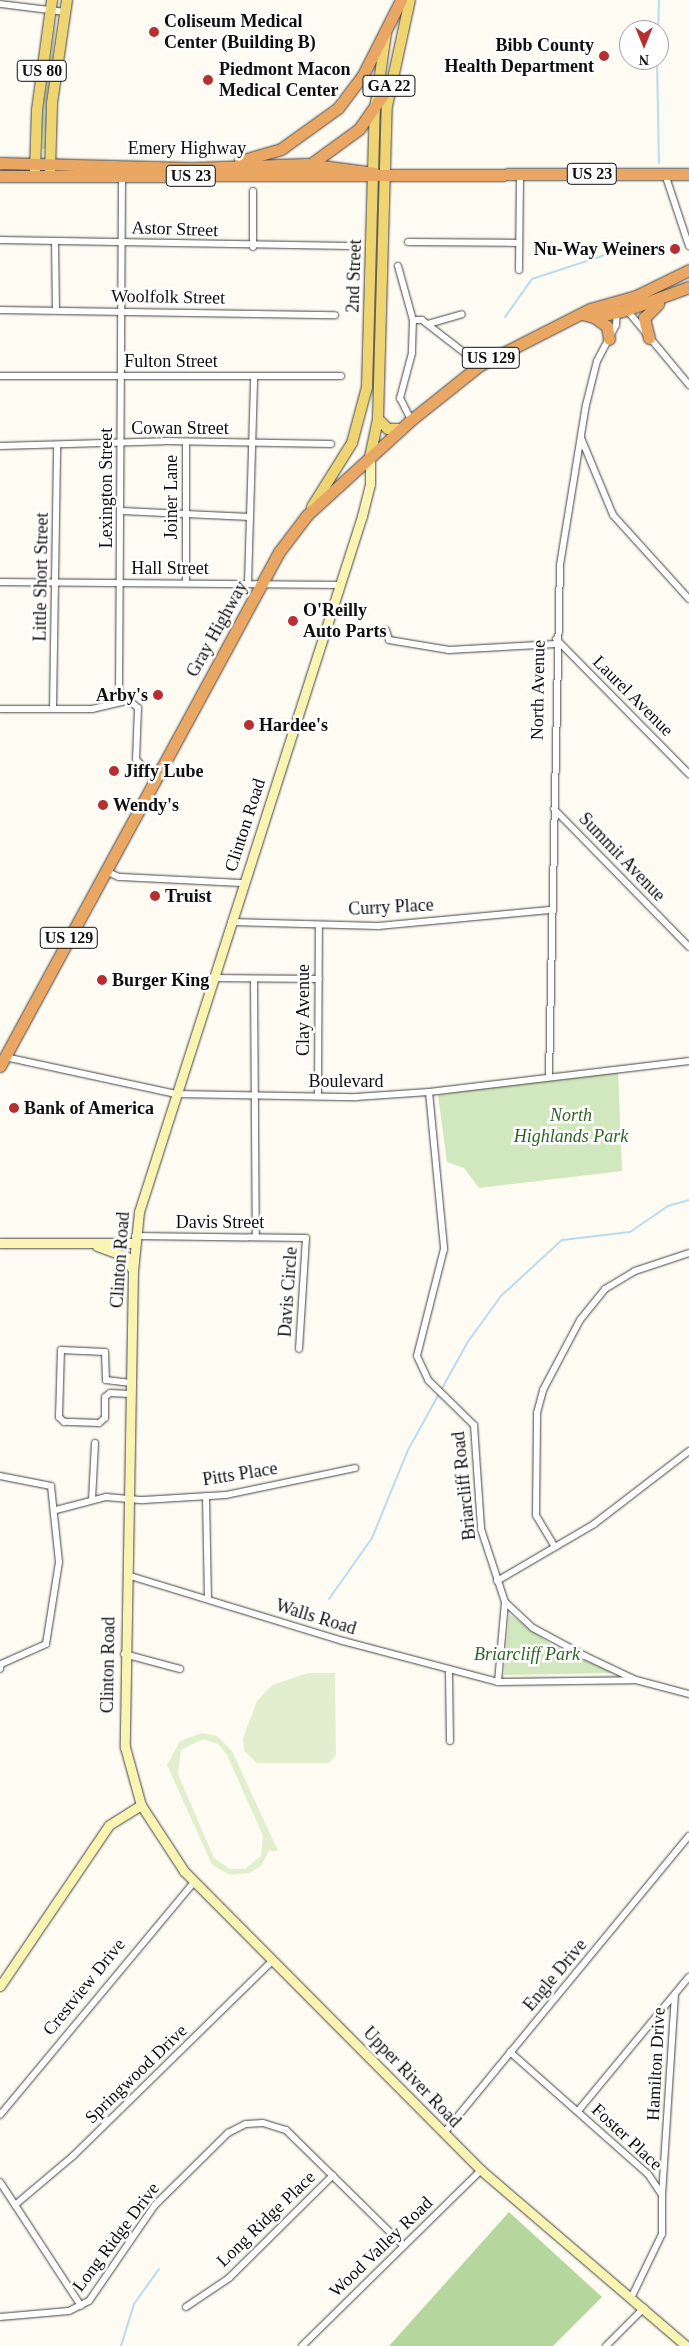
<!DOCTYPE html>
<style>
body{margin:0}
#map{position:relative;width:689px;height:2346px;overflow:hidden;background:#fefcf2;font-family:Georgia,serif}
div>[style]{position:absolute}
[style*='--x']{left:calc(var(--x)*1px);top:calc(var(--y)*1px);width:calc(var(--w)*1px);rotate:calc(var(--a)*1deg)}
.green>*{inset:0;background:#d1e7bd}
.forest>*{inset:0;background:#b5d69d}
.pitch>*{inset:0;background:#e2efce}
.stream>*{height:2px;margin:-1px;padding:0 1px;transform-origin:1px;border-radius:1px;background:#b9dbf2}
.roads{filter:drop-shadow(0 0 1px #424242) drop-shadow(0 0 1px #424242)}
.street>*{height:6px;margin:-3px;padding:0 3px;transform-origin:3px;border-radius:3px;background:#fff}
.secondary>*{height:9px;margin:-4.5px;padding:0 4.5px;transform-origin:4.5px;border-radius:4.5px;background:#f9f4b1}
.primary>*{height:10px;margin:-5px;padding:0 5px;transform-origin:5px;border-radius:5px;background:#efd571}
.highway>*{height:11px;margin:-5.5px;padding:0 5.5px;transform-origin:5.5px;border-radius:5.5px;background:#eaa763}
.dots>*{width:14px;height:14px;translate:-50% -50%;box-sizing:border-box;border:2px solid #fff;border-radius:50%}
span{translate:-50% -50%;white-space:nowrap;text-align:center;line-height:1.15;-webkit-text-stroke:5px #fff;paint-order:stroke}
.shield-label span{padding:1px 4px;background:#fff;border:1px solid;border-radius:4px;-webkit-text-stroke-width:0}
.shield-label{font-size:16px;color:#0f0f0f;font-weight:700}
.poi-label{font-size:18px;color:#0f0f0f;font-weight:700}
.left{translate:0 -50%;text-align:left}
.right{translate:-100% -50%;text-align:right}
.street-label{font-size:18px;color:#0f0f0f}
.park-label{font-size:18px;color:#2e6323;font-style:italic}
.north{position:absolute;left:619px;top:20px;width:50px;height:50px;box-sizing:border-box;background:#fff;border:1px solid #9f9f9f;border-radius:50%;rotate:180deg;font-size:14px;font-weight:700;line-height:20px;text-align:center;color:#0f0f0f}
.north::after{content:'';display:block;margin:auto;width:18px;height:22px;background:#b63031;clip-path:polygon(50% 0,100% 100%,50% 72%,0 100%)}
</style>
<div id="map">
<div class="green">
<i style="clip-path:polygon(56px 18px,46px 149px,42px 149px,42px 114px)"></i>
<i style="clip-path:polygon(618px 1069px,622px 1171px,479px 1188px,464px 1168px,447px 1162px,438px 1095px)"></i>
<i style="clip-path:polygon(509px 1614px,552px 1645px,613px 1673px,504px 1675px)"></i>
</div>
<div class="forest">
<i style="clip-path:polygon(509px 2212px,602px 2297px,553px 2346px,389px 2346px)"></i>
</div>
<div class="pitch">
<i style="clip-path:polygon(308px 1673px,335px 1673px,336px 1755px,329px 1763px,257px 1763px,244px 1751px,243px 1738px,257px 1701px,272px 1685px)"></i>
<i style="clip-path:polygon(evenodd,202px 1733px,217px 1736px,232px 1751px,278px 1851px,269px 1851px,261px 1866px,249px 1873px,230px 1875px,212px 1865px,167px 1765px,180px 1741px,202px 1733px,203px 1739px,218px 1744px,227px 1755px,263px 1836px,261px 1856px,245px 1869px,230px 1869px,214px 1858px,178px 1774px,181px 1750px,203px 1739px)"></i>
</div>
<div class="stream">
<i style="--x:658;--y:30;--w:30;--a:-88"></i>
<i style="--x:657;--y:60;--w:103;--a:88.9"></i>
<i style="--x:505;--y:317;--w:47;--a:-54.6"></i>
<i style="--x:532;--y:279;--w:77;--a:-18.2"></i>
<i style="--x:329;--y:1599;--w:75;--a:-54.8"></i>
<i style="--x:372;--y:1538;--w:95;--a:-67.8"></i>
<i style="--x:408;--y:1450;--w:122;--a:-61.1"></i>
<i style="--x:467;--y:1343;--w:58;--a:-54.1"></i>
<i style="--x:501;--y:1296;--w:83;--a:-42.6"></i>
<i style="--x:562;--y:1240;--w:68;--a:-6.7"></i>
<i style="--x:630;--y:1232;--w:46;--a:-34.4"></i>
<i style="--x:668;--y:1206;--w:22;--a:-16"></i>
<i style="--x:121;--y:2346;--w:44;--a:-72.8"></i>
<i style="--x:134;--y:2304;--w:43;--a:-54.5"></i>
</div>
<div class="roads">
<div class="street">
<i style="--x:0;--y:4;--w:65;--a:7"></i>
<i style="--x:665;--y:174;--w:76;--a:71.6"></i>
<i style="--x:122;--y:176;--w:516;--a:90.33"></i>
<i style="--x:119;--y:692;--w:25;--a:40"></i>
<i style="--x:138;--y:708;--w:51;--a:92.2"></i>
<i style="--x:136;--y:759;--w:30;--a:50"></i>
<i style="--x:253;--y:191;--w:56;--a:90"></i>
<i style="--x:0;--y:240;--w:350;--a:1"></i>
<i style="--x:55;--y:241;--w:69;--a:89.2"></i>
<i style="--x:408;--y:242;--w:111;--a:0.5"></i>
<i style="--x:398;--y:266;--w:56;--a:74.5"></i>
<i style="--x:413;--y:320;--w:33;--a:92"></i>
<i style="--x:412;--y:353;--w:47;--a:104.9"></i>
<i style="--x:400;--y:398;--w:25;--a:63"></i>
<i style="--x:519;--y:270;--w:96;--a:-89.4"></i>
<i style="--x:626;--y:309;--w:99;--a:50.3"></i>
<i style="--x:0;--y:310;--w:335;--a:0.9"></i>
<i style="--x:413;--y:320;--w:9;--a:0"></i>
<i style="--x:422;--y:320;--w:73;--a:37.8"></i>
<i style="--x:428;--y:324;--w:35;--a:-16"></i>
<i style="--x:0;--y:376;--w:341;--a:0"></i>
<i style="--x:581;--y:438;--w:83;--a:67.4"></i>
<i style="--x:613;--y:515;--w:113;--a:47.9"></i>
<i style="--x:186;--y:442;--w:141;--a:90"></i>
<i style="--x:0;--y:446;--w:164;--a:-1.7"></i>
<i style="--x:164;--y:441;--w:167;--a:1"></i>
<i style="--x:122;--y:511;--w:128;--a:2.7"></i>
<i style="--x:0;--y:582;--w:340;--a:0.5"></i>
<i style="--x:248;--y:584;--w:208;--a:-88.3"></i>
<i style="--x:386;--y:630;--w:10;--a:73"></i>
<i style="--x:389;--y:640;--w:61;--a:9.5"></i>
<i style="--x:449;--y:650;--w:107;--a:-3.2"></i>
<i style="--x:556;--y:639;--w:190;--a:45.4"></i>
<i style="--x:0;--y:709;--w:92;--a:0"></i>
<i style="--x:92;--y:709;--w:37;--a:-13"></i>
<i style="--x:53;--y:709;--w:264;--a:-89.1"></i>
<i style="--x:554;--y:809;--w:193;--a:45.6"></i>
<i style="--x:106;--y:871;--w:14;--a:25"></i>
<i style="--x:119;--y:877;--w:124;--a:2.8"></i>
<i style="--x:231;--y:922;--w:147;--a:1.6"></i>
<i style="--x:378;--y:926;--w:175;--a:-5.3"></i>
<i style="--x:213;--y:978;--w:106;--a:0.5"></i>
<i style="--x:254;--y:979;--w:257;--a:89.6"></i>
<i style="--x:5;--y:1057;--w:175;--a:12.2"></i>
<i style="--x:176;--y:1094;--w:180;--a:1"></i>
<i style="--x:356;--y:1097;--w:73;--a:-3.9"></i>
<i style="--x:429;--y:1092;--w:262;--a:-6.8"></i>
<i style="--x:549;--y:1077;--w:512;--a:-88.77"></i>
<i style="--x:560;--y:565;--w:162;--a:-80.8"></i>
<i style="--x:586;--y:405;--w:45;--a:-76"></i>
<i style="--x:597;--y:361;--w:41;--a:-62.2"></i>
<i style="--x:616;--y:325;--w:15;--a:-86"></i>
<i style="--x:429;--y:1092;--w:158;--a:84.5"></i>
<i style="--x:444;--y:1249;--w:110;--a:104.2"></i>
<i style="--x:417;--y:1356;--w:26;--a:65"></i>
<i style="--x:428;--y:1380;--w:64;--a:44.4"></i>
<i style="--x:474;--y:1425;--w:104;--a:86.1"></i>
<i style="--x:481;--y:1529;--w:77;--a:71.8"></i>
<i style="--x:505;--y:1602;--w:38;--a:43"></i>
<i style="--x:533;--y:1628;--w:59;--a:28.3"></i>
<i style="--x:585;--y:1656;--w:56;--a:25.2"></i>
<i style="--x:636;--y:1680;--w:55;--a:14.8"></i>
<i style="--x:318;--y:1096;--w:171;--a:-89.7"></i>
<i style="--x:135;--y:1236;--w:171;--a:0.7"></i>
<i style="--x:306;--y:1238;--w:111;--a:93.6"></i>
<i style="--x:131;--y:1394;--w:21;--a:-177"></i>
<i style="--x:110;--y:1393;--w:6;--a:141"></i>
<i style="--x:105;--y:1397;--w:21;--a:90"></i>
<i style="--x:105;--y:1418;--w:8;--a:140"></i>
<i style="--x:99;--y:1423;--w:35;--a:-178"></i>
<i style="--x:64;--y:1422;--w:7;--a:-135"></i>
<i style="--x:59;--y:1417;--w:67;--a:-88.3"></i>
<i style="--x:61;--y:1350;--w:44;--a:2.6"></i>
<i style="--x:105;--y:1352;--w:28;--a:88"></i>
<i style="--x:106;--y:1380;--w:25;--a:7"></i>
<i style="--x:0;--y:1476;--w:52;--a:11.1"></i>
<i style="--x:51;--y:1486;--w:76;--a:84"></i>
<i style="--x:59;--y:1562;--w:83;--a:99"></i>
<i style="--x:46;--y:1644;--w:49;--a:156"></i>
<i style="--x:1;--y:1664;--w:5;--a:101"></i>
<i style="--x:206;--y:1496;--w:103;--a:88.9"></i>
<i style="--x:92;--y:1500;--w:57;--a:-87"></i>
<i style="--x:56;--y:1510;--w:52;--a:-14.6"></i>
<i style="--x:106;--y:1497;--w:37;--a:5"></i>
<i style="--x:143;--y:1500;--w:83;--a:-3.4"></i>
<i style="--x:226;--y:1495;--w:132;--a:-11.8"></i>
<i style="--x:555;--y:1547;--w:37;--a:-121"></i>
<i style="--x:536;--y:1515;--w:102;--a:-89.4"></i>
<i style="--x:537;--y:1413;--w:24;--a:-75"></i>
<i style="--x:543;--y:1390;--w:79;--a:-62.1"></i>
<i style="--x:580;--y:1320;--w:40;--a:-51"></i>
<i style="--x:605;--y:1289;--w:35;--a:-31"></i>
<i style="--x:635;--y:1271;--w:57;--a:-18.4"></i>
<i style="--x:127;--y:1575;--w:226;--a:17"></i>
<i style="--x:343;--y:1641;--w:160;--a:14.8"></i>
<i style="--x:498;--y:1682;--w:137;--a:-0.8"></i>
<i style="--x:497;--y:1581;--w:113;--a:-30.4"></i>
<i style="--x:594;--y:1524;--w:120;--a:-37.5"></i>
<i style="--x:124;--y:1654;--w:58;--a:15"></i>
<i style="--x:449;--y:1672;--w:69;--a:89.2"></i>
<i style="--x:498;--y:1682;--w:80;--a:-85"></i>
<i style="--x:510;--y:2052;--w:184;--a:41.5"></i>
<i style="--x:648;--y:2174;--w:25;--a:56"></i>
<i style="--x:662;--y:2195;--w:39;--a:90"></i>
<i style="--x:662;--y:2234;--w:69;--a:115.8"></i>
<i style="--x:578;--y:2111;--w:174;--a:-50.4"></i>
<i style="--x:0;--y:2115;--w:303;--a:-50.2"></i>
<i style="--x:444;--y:2133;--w:385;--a:-50.5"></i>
<i style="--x:0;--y:2182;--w:148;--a:56.8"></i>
<i style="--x:662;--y:2195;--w:201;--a:-86.3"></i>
<i style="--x:15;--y:2205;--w:76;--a:-40.2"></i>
<i style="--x:73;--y:2156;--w:280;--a:-44.4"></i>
<i style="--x:186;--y:2307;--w:52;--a:-34"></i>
<i style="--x:229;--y:2278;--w:146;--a:-44.7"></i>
<i style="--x:0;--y:2317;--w:69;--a:-5"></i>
<i style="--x:69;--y:2311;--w:22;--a:-27"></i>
<i style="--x:89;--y:2301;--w:116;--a:-55.5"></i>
<i style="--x:155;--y:2205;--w:103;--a:-44.6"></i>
<i style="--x:228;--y:2133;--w:20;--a:-27"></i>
<i style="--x:246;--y:2124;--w:17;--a:-3"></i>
<i style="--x:263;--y:2123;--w:24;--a:17"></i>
<i style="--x:286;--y:2130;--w:165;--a:44.5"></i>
<i style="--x:302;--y:2346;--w:251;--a:-44.5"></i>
<i style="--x:606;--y:2346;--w:54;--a:-45"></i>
</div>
<div class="secondary">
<i style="--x:370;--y:457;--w:27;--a:90"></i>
<i style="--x:370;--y:484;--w:33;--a:104"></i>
<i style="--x:362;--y:516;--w:731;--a:107.77"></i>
<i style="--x:139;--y:1212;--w:59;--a:95.8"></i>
<i style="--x:133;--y:1271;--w:476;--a:91"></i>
<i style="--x:125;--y:1747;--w:60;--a:74.6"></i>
<i style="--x:141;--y:1805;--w:79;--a:56.9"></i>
<i style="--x:184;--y:1871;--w:421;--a:45.2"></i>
<i style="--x:481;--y:2170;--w:270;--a:40.6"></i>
<i style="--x:0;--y:1243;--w:135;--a:0"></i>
<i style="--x:97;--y:1246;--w:32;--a:20"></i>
<i style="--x:127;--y:1257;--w:13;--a:67"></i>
<i style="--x:0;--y:1986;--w:194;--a:-55.9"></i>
<i style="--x:109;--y:1825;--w:38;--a:-32"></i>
</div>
<div class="primary">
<i style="--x:35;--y:171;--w:61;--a:-88.1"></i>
<i style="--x:37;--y:110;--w:111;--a:-82.2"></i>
<i style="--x:50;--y:171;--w:68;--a:-88.3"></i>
<i style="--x:52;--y:103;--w:104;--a:-81.7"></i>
<i style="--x:378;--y:419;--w:14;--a:45"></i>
<i style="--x:388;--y:429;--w:12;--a:0"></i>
<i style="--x:370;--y:457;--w:39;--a:-78"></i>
<i style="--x:378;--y:419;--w:313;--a:-88.4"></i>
<i style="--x:387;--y:106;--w:108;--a:-77.8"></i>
<i style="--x:312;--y:507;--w:75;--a:-58"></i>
<i style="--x:352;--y:443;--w:58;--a:-75"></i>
<i style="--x:367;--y:387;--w:278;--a:-88.4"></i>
<i style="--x:375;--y:109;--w:76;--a:-81.7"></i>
</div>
<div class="highway">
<i style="--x:240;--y:161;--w:43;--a:-16.3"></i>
<i style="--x:281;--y:149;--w:70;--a:-35.7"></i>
<i style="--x:338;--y:108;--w:41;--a:-52.9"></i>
<i style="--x:363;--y:75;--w:84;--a:-63.1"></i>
<i style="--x:0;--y:163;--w:196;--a:1.5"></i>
<i style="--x:196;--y:168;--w:110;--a:-2.1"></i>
<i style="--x:306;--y:164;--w:69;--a:7.5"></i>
<i style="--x:311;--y:164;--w:59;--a:-36.1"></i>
<i style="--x:359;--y:129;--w:52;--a:-55.1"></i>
<i style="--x:0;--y:176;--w:689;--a:-0.17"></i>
<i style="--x:582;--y:314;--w:12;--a:14"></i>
<i style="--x:594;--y:317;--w:33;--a:-12"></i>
<i style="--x:626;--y:310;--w:67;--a:-20.1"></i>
<i style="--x:594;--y:317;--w:16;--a:35"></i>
<i style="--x:607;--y:326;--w:13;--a:81"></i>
<i style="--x:649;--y:338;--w:21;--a:-104"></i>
<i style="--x:644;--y:318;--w:20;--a:-45"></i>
<i style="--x:0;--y:1066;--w:585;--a:-61.51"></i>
<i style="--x:279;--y:552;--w:46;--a:-52.9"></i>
<i style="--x:307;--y:515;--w:141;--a:-42.4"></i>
<i style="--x:411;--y:420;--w:88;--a:-38.6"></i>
<i style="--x:480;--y:365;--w:123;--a:-27"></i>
<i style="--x:590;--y:309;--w:48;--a:-15.8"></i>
<i style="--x:636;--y:296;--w:59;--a:-26.1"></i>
</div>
</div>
<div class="dots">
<i style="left:154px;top:32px;background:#b63031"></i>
<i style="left:604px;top:56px;background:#b63031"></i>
<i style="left:208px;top:80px;background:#b63031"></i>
<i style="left:675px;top:249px;background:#b63031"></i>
<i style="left:293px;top:621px;background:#b63031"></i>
<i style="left:158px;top:695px;background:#b63031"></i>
<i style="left:249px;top:725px;background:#b63031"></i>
<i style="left:114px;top:771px;background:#b63031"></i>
<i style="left:103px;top:805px;background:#b63031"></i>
<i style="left:155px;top:896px;background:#b63031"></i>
<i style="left:102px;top:980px;background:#b63031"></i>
<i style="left:14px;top:1108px;background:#b63031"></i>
</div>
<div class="shield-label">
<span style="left:42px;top:71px">US 80</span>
<span style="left:389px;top:86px">GA 22</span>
<span style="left:592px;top:174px">US 23</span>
<span style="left:191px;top:176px">US 23</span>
<span style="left:491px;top:358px">US 129</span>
<span style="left:69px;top:938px">US 129</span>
</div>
<div class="poi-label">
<span class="left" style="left:164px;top:32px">Coliseum Medical<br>Center (Building B)</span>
<span class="right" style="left:594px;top:56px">Bibb County<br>Health Department</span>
<span class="left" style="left:219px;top:80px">Piedmont Macon<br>Medical Center</span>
<span class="right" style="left:665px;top:249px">Nu-Way Weiners</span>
<span class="left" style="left:303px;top:621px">O'Reilly<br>Auto Parts</span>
<span class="right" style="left:148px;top:695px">Arby's</span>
<span class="left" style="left:259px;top:725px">Hardee's</span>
<span class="left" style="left:124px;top:771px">Jiffy Lube</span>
<span class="left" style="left:113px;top:805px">Wendy's</span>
<span class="left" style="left:165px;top:896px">Truist</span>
<span class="left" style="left:112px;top:980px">Burger King</span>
<span class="left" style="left:24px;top:1108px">Bank of America</span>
</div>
<div class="street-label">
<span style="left:187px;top:148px">Emery Highway</span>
<span style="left:175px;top:229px;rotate:2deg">Astor Street</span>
<span style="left:354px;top:276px;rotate:-88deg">2nd Street</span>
<span style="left:168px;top:297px;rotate:1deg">Woolfolk Street</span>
<span style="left:171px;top:361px">Fulton Street</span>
<span style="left:180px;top:428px">Cowan Street</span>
<span style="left:106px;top:488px;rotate:-90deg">Lexington Street</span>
<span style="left:171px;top:497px;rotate:-90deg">Joiner Lane</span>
<span style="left:170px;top:568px">Hall Street</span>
<span style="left:41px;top:577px;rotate:-89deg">Little Short Street</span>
<span style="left:217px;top:629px;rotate:-61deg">Gray Highway</span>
<span style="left:538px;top:690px;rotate:-89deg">North Avenue</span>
<span style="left:633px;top:696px;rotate:45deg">Laurel Avenue</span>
<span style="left:245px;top:825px;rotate:-72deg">Clinton Road</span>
<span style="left:622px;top:857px;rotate:46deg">Summit Avenue</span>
<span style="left:391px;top:907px;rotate:-3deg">Curry Place</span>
<span style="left:303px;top:1010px;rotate:-90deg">Clay Avenue</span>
<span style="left:346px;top:1081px">Boulevard</span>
<span style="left:220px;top:1222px">Davis Street</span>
<span style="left:120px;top:1260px;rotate:-86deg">Clinton Road</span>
<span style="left:288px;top:1292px;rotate:-86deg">Davis Circle</span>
<span style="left:240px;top:1474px;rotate:-9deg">Pitts Place</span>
<span style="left:464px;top:1486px;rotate:-96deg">Briarcliff Road</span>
<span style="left:316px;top:1617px;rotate:17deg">Walls Road</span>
<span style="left:108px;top:1665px;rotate:-89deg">Clinton Road</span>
<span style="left:555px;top:1975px;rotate:-50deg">Engle Drive</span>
<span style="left:84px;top:1987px;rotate:-51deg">Crestview Drive</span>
<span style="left:656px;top:2064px;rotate:-87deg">Hamilton Drive</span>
<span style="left:136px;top:2074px;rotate:-44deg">Springwood Drive</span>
<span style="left:412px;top:2077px;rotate:46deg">Upper River Road</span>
<span style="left:627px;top:2137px;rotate:43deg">Foster Place</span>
<span style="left:266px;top:2219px;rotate:-44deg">Long Ridge Place</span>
<span style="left:116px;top:2237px;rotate:-53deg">Long Ridge Drive</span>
<span style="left:381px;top:2247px;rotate:-44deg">Wood Valley Road</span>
</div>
<div class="park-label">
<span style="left:571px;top:1126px">North<br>Highlands Park</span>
<span style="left:527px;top:1654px">Briarcliff Park</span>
</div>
<div class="north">N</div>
</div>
